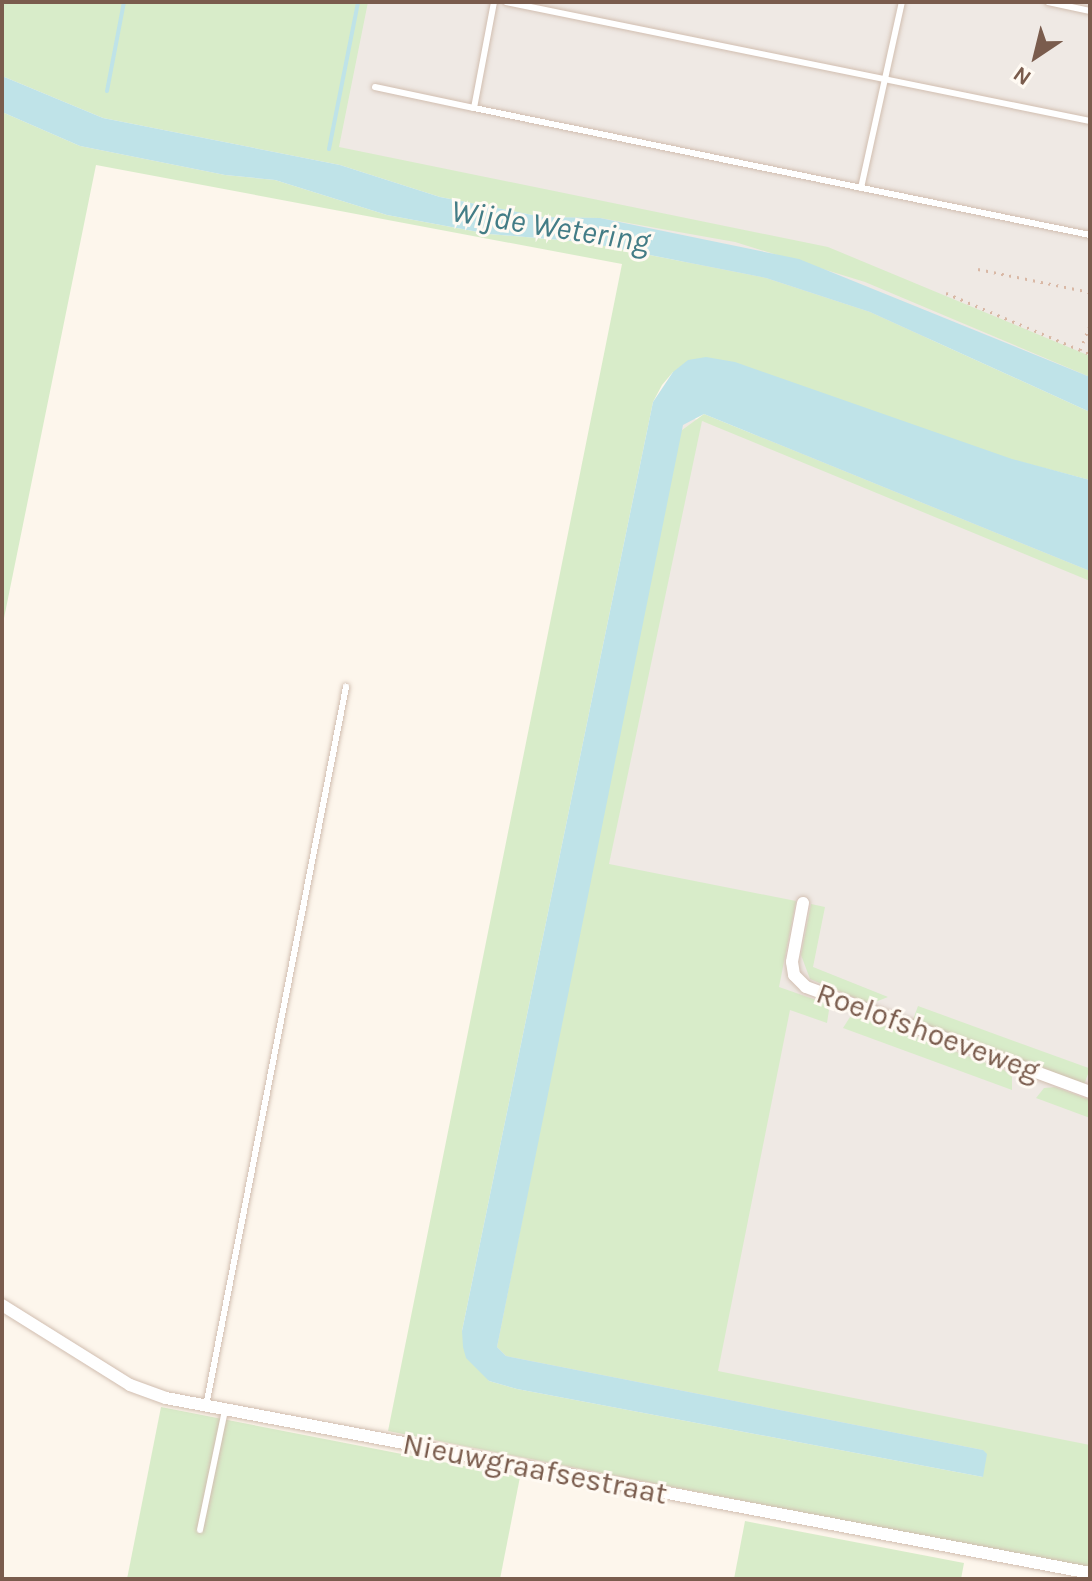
<!DOCTYPE html>
<style>
body{margin:0}
#map{position:relative;width:1092px;height:1581px;overflow:hidden;background:#fdf6ec;font-family:Karla,sans-serif}
div>[style]{position:absolute}
[style*='--x']{left:calc(var(--x)*1px);top:calc(var(--y)*1px);width:calc(var(--w)*1px);rotate:calc(var(--a)*1deg)}
.industrial>*{inset:0;background:#efe9e4}
.green>*{inset:0;background:#d8ecc9;transform-origin:0 0}
.water>*{inset:0;background:#bfe3e8}
.stream>*{height:4px;margin:-2px;padding:0 2px;transform-origin:2px;border-radius:2px;background:#bfe3e8}
.path>*{height:3px;margin-top:-1.5px;transform-origin:0;background:repeating-linear-gradient(90deg,#d9b8a5 0 2px,transparent 0 8px)}
.roads{filter:drop-shadow(0 0 2px #d1beb0) drop-shadow(0 0 2px #d1beb0)}
.lane>*{height:6px;margin:-3px;padding:0 3px;transform-origin:3px;border-radius:3px;background:#fff}
.street>*{height:12px;margin:-6px;padding:0 6px;transform-origin:6px;border-radius:6px;background:#fff}
span{translate:-50% -50%;white-space:nowrap;text-align:center;line-height:1.15;-webkit-text-stroke:6px #fffaf3;paint-order:stroke}
.street-label{font-size:30px;color:#7a5c4d}
.water-label{font-size:32px;color:#437c86;font-style:italic}
.frame{position:absolute;inset:0;border:4px solid #7a5c4d;pointer-events:none}
.north{position:absolute;left:996px;top:16px;width:80px;height:80px;-webkit-text-stroke:6px #fffaf3;paint-order:stroke;rotate:215deg;font-size:22px;font-weight:700;line-height:32px;text-align:center;color:#7a5c4d}
.north::after{content:'';display:block;margin:auto;width:28px;height:36px;background:#7a5c4d;clip-path:polygon(50% 0,100% 100%,50% 72%,0 100%)}
</style>
<div id="map">
<div class="industrial">
<i style="clip-path:polygon(356px 2px,1090px 2px,1090px 389px,327px 150px)"></i>
<i style="clip-path:polygon(664px 411px,1090px 523px,1090px 1475px,480px 1362px)"></i>
</div>
<div class="green">
<i style="clip-path:polygon(2px 2px,368px 2px,339px 147px,828px 247px,1090px 356px,1090px 377px,865px 282px,735px 242px,600px 218px,543px 217px,440px 197px,340px 165px,103px 118px,2px 76px)"></i>
<i style="clip-path:polygon(2px 112px,80px 146px,225px 175px,275px 180px,387px 215px,489px 234px,584px 242px,766px 278px,870px 312px,1090px 412px,1090px 480px,673px 372px,662px 385px,653px 402px,462px 1331px,489px 1381px,517px 1389px,983px 1477px,983px 1450px,506px 1356px,497px 1347px,678px 433px,704px 414px,1090px 571px,1090px 581px,702px 421px,609px 864px,796px 901px,779px 987px,822px 1002px,829px 1010px,827px 1023px,790px 1010px,718px 1371px,1090px 1445px,1090px 1569px,388px 1431px,622px 264px,96px 165px,2px 628px)"></i>
<i style="clip-path:polygon(811px 904px,825px 907px,813px 967px,888px 997px,870px 1004px,810px 979px,801px 955px)"></i>
<i style="left:918px;top:1006px;width:183px;height:19px;rotate:20deg"></i>
<i style="clip-path:polygon(859px 1016px,1003px 1069px,1012px 1077px,1012px 1090px,843px 1028px,850px 1017px)"></i>
<i style="clip-path:polygon(1055px 1087px,1090px 1100px,1090px 1118px,1036px 1098px,1044px 1088px)"></i>
<i style="clip-path:polygon(161px 1407px,520px 1477px,500px 1579px,127px 1579px)"></i>
<i style="clip-path:polygon(745px 1521px,964px 1563px,961px 1579px,734px 1579px)"></i>
</div>
<div class="water">
<i style="clip-path:polygon(2px 76px,103px 118px,340px 165px,440px 197px,543px 217px,600px 218px,799px 259px,1090px 377px,1090px 412px,870px 312px,766px 278px,584px 242px,489px 234px,387px 215px,275px 180px,225px 175px,80px 146px,2px 112px)"></i>
<i style="clip-path:polygon(706px 357px,735px 362px,1012px 459px,1090px 480px,1090px 571px,704px 414px,683px 425px,497px 1347px,506px 1356px,983px 1450px,987px 1454px,983px 1477px,517px 1389px,489px 1381px,466px 1358px,463px 1347px,462px 1331px,653px 402px,673px 372px,688px 360px)"></i>
</div>
<div class="stream">
<i style="--x:107;--y:91;--w:91;--a:-79.2"></i>
<i style="--x:329;--y:149;--w:150;--a:-78.8"></i>
</div>
<div class="path">
<i style="--x:978;--y:269;--w:114;--a:11.6"></i>
<i style="--x:946;--y:293;--w:156;--a:23"></i>
<i style="--x:1080;--y:350;--w:27;--a:-68"></i>
</div>
<div class="roads">
<div class="lane">
<i style="--x:506;--y:2;--w:596;--a:11.52"></i>
<i style="--x:1048;--y:2;--w:43;--a:12.1"></i>
<i style="--x:375;--y:87;--w:101;--a:12"></i>
<i style="--x:474;--y:108;--w:108;--a:-79.3"></i>
<i style="--x:474;--y:108;--w:629;--a:11.65"></i>
<i style="--x:861;--y:188;--w:190;--a:-77.6"></i>
<i style="--x:206;--y:1406;--w:733;--a:-78.98"></i>
<i style="--x:200;--y:1530;--w:123;--a:-78.2"></i>
</div>
<div class="street">
<i style="--x:803;--y:903;--w:60;--a:100.6"></i>
<i style="--x:792;--y:962;--w:13;--a:81"></i>
<i style="--x:794;--y:975;--w:17;--a:45"></i>
<i style="--x:806;--y:987;--w:303;--a:20.3"></i>
<i style="--x:2;--y:1305;--w:151;--a:32"></i>
<i style="--x:130;--y:1385;--w:38;--a:20"></i>
<i style="--x:166;--y:1398;--w:940;--a:10.72"></i>
</div>
</div>
<div class="street-label">
<span style="left:928px;top:1032px;rotate:20deg">Roelofshoeveweg</span>
<span style="left:535px;top:1469px;rotate:11deg">Nieuwgraafsestraat</span>
</div>
<div class="water-label">
<span style="left:550px;top:227px;rotate:9deg">Wijde Wetering</span>
</div>
<div class="frame"></div>
<div class="north">N</div>
</div>
